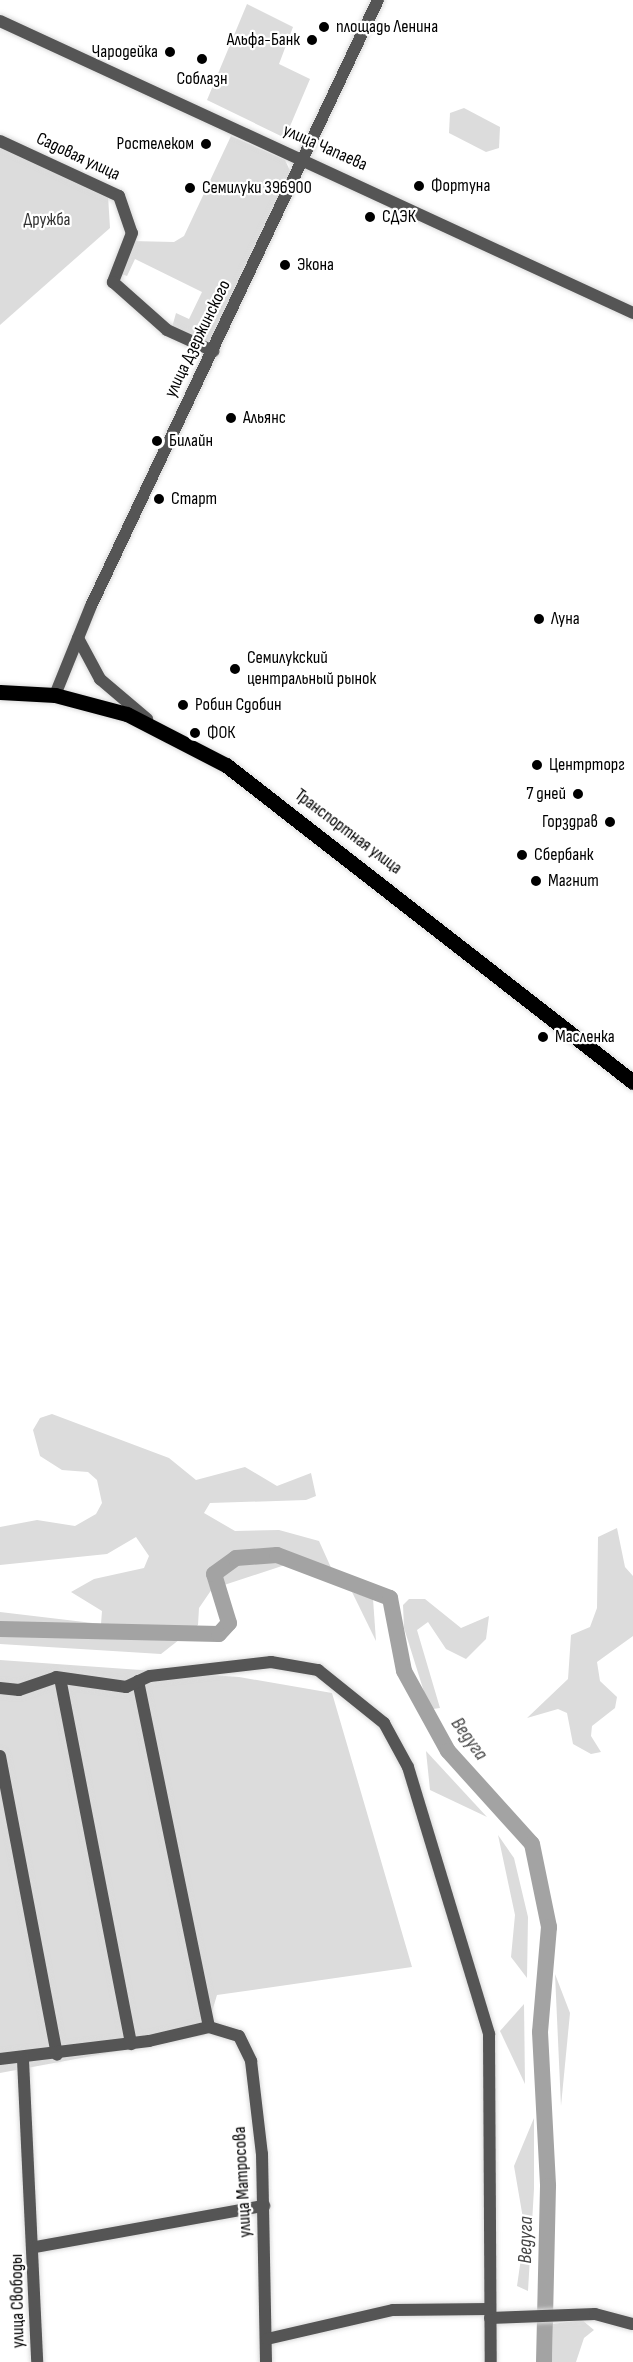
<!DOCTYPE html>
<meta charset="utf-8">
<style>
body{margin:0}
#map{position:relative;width:633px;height:2362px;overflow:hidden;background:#fff;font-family:"Sofia Sans Condensed",sans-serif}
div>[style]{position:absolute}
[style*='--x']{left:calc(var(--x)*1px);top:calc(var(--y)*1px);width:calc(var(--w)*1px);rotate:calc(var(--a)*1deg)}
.green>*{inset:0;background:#dcdcdc}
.river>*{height:16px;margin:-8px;padding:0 8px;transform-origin:8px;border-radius:8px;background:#a3a3a3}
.roads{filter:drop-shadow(0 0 2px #dbdbdb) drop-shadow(0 0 2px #dbdbdb)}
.minor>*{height:12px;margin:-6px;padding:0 6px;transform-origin:6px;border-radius:6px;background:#555}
.major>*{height:15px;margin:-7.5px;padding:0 7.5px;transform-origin:7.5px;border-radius:7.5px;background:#000}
.dots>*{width:16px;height:16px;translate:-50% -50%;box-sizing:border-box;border:3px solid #fff;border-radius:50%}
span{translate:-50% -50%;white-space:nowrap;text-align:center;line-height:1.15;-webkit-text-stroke:4.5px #fff;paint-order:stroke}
.poi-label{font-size:18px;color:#000}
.left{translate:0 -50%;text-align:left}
.right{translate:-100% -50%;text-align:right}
.street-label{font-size:18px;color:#000}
.park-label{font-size:18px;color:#333}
.water-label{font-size:20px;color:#444;font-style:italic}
</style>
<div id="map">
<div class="green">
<i style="clip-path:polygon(247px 4px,293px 27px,279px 64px,310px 79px,285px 138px,207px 100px)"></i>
<i style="clip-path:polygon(464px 108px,500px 127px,499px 148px,486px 152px,449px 133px,450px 113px)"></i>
<i style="clip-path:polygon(231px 136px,285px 160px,292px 175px,211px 341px,204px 345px,171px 331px,176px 313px,189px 319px,202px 292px,135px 259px,127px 276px,119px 273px,131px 241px,174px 242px,184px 236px)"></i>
<i style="clip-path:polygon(0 147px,108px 196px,110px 228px,0 325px)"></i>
<i style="clip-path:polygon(52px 1414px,169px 1458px,196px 1480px,245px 1467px,277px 1486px,311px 1473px,316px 1496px,306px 1500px,210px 1503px,204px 1513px,235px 1531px,279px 1530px,319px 1541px,333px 1572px,321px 1566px,282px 1566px,212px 1589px,199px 1608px,198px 1625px,161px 1654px,0 1644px,0 1612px,101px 1624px,102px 1611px,71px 1592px,94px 1579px,144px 1568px,149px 1556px,136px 1537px,107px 1554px,0 1565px,0 1527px,37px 1520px,75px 1526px,96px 1514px,102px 1503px,97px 1480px,88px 1472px,62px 1470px,40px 1456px,33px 1430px,40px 1418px)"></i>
<i style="clip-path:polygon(617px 1528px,625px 1567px,633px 1576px,633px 1636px,597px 1662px,600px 1681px,617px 1697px,615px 1708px,592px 1726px,591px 1736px,601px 1752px,591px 1754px,573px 1744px,567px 1713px,558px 1709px,527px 1718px,568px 1679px,571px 1635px,590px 1627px,597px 1608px,598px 1537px)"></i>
<i style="clip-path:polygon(352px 1592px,373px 1599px,376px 1641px)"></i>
<i style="clip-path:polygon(409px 1599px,425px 1599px,461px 1628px,489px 1616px,486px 1639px,466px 1659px,446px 1649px,428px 1622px,417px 1630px,440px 1708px,433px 1709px,425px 1695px,404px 1628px,403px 1605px)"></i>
<i style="clip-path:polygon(0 1660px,239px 1677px,332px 1693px,412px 1967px,217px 1995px,205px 2035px,0 2073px)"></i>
<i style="clip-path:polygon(426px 1751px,487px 1817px,430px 1790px)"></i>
<i style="clip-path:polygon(498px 1835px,514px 1858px,528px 1917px,527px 1978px,511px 1957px,515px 1915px)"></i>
<i style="clip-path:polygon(555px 1974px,570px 2013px,561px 2106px)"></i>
<i style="clip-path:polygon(524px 2004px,525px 2084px,500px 2031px)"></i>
<i style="clip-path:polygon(534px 2118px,534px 2189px,528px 2291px,517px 2286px,525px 2230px,514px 2166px)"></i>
<i style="clip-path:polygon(582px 2320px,594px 2330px,584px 2338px,576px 2362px,552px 2362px,553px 2324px)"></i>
</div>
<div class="river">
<i style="--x:0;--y:1629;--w:219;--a:1.3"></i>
<i style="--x:219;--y:1634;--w:15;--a:-48"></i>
<i style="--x:229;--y:1623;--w:51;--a:-107"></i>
<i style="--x:214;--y:1574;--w:27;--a:-36"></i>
<i style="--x:236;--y:1558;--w:41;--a:-4.2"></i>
<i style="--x:277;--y:1555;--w:121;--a:20.8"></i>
<i style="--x:390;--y:1598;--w:74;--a:79.1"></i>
<i style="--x:404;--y:1671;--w:91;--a:61.2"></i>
<i style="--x:448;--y:1751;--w:125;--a:47.9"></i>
<i style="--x:532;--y:1844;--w:85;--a:78.4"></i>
<i style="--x:549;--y:1927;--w:105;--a:94.9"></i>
<i style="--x:540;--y:2032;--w:154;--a:87"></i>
<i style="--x:548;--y:2186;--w:176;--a:91.3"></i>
</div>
<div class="roads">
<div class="minor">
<i style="--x:0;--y:21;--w:697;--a:24.76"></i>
<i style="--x:0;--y:141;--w:131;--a:24.8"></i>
<i style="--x:119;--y:196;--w:39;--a:71"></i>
<i style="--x:132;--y:233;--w:53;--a:111.2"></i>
<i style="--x:113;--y:282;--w:72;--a:41.6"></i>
<i style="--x:167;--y:330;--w:51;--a:24.5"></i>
<i style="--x:78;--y:638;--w:47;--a:61.8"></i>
<i style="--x:100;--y:679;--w:62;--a:40.4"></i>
<i style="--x:55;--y:695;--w:96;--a:-68"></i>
<i style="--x:91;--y:606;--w:671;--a:-64.66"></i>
<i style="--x:60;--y:1678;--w:373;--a:79"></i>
<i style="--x:138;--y:1681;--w:353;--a:78.4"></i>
<i style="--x:0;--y:1688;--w:19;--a:6"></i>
<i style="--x:19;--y:1690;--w:39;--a:-19"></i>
<i style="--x:56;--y:1677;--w:71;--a:8.1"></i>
<i style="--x:126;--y:1687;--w:26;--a:-25"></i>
<i style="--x:150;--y:1676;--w:122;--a:-6.6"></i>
<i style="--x:271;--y:1662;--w:48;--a:9.7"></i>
<i style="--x:318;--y:1670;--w:85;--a:38.8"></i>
<i style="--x:384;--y:1723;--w:50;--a:61.4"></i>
<i style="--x:408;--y:1767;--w:279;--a:73.1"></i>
<i style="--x:489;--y:2034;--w:328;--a:89.7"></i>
<i style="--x:0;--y:1756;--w:304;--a:79.2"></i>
<i style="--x:0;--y:2059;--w:150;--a:-6.9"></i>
<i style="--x:149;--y:2041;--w:62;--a:-13.1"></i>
<i style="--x:209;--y:2027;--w:31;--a:17"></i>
<i style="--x:239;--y:2036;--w:28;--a:64"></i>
<i style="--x:251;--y:2061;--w:94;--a:83.3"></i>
<i style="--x:262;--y:2154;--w:208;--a:88.9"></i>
<i style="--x:23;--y:2060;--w:302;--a:87.3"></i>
<i style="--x:35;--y:2247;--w:233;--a:-10.2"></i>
<i style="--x:490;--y:2318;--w:105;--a:-2.2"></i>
<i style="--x:595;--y:2314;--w:39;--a:15"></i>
<i style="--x:267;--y:2339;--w:129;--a:-13"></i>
<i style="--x:393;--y:2310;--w:97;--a:-0.6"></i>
</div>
<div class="major">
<i style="--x:0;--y:692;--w:55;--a:3.1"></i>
<i style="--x:55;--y:695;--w:74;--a:14.8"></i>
<i style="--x:127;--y:714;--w:111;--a:27.3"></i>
<i style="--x:226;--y:765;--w:516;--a:37.91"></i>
</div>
</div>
<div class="dots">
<i style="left:324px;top:27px;background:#000"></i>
<i style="left:312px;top:40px;background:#000"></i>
<i style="left:170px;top:52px;background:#000"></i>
<i style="left:202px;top:59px;background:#000"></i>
<i style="left:206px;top:144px;background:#000"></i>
<i style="left:419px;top:186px;background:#000"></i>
<i style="left:190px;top:188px;background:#000"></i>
<i style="left:370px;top:217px;background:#000"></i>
<i style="left:285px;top:265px;background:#000"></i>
<i style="left:231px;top:418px;background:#000"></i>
<i style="left:157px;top:441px;background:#000"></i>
<i style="left:159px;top:499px;background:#000"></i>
<i style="left:539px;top:619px;background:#000"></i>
<i style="left:235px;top:669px;background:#000"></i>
<i style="left:183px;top:705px;background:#000"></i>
<i style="left:195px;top:733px;background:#000"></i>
<i style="left:537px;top:765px;background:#000"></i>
<i style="left:578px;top:794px;background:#000"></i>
<i style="left:610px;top:822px;background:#000"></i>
<i style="left:522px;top:855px;background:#000"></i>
<i style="left:536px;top:881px;background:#000"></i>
<i style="left:543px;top:1037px;background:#000"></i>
</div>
<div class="poi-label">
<span class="left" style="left:336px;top:27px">площадь Ленина</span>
<span class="right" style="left:300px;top:40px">Альфа-Банк</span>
<span class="right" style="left:158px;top:52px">Чародейка</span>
<span style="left:202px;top:79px">Соблазн</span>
<span class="right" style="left:194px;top:144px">Ростелеком</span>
<span class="left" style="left:431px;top:186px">Фортуна</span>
<span class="left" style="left:202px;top:188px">Семилуки 396900</span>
<span class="left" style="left:382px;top:217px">СДЭК</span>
<span class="left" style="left:297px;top:265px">Экона</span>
<span class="left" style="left:243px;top:418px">Альянс</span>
<span class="left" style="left:169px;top:441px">Билайн</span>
<span class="left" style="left:171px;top:499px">Старт</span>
<span class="left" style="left:551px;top:619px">Луна</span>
<span class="left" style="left:247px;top:669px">Семилукский<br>центральный рынок</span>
<span class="left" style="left:195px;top:705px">Робин Сдобин</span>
<span class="left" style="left:207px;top:733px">ФОК</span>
<span class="left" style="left:549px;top:765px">Центрторг</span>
<span class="right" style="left:566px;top:794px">7 дней</span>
<span class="right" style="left:598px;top:822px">Горздрав</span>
<span class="left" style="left:534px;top:855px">Сбербанк</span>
<span class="left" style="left:548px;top:881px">Магнит</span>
<span class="left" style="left:555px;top:1037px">Масленка</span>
</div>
<div class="street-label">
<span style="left:325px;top:148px;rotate:24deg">улица Чапаева</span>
<span style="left:78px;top:157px;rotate:25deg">Садовая улица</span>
<span style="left:198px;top:339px;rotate:-64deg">улица Дзержинского</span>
<span style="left:348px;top:832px;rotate:37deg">Транспортная улица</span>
<span style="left:243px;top:2182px;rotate:-93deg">улица Матросова</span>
<span style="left:18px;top:2301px;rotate:-91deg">улица Свободы</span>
</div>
<div class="park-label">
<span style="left:47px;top:220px">Дружба</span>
</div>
<div class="water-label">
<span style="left:469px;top:1739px;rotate:54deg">Ведуга</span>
<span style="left:526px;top:2240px;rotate:-89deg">Ведуга</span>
</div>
</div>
